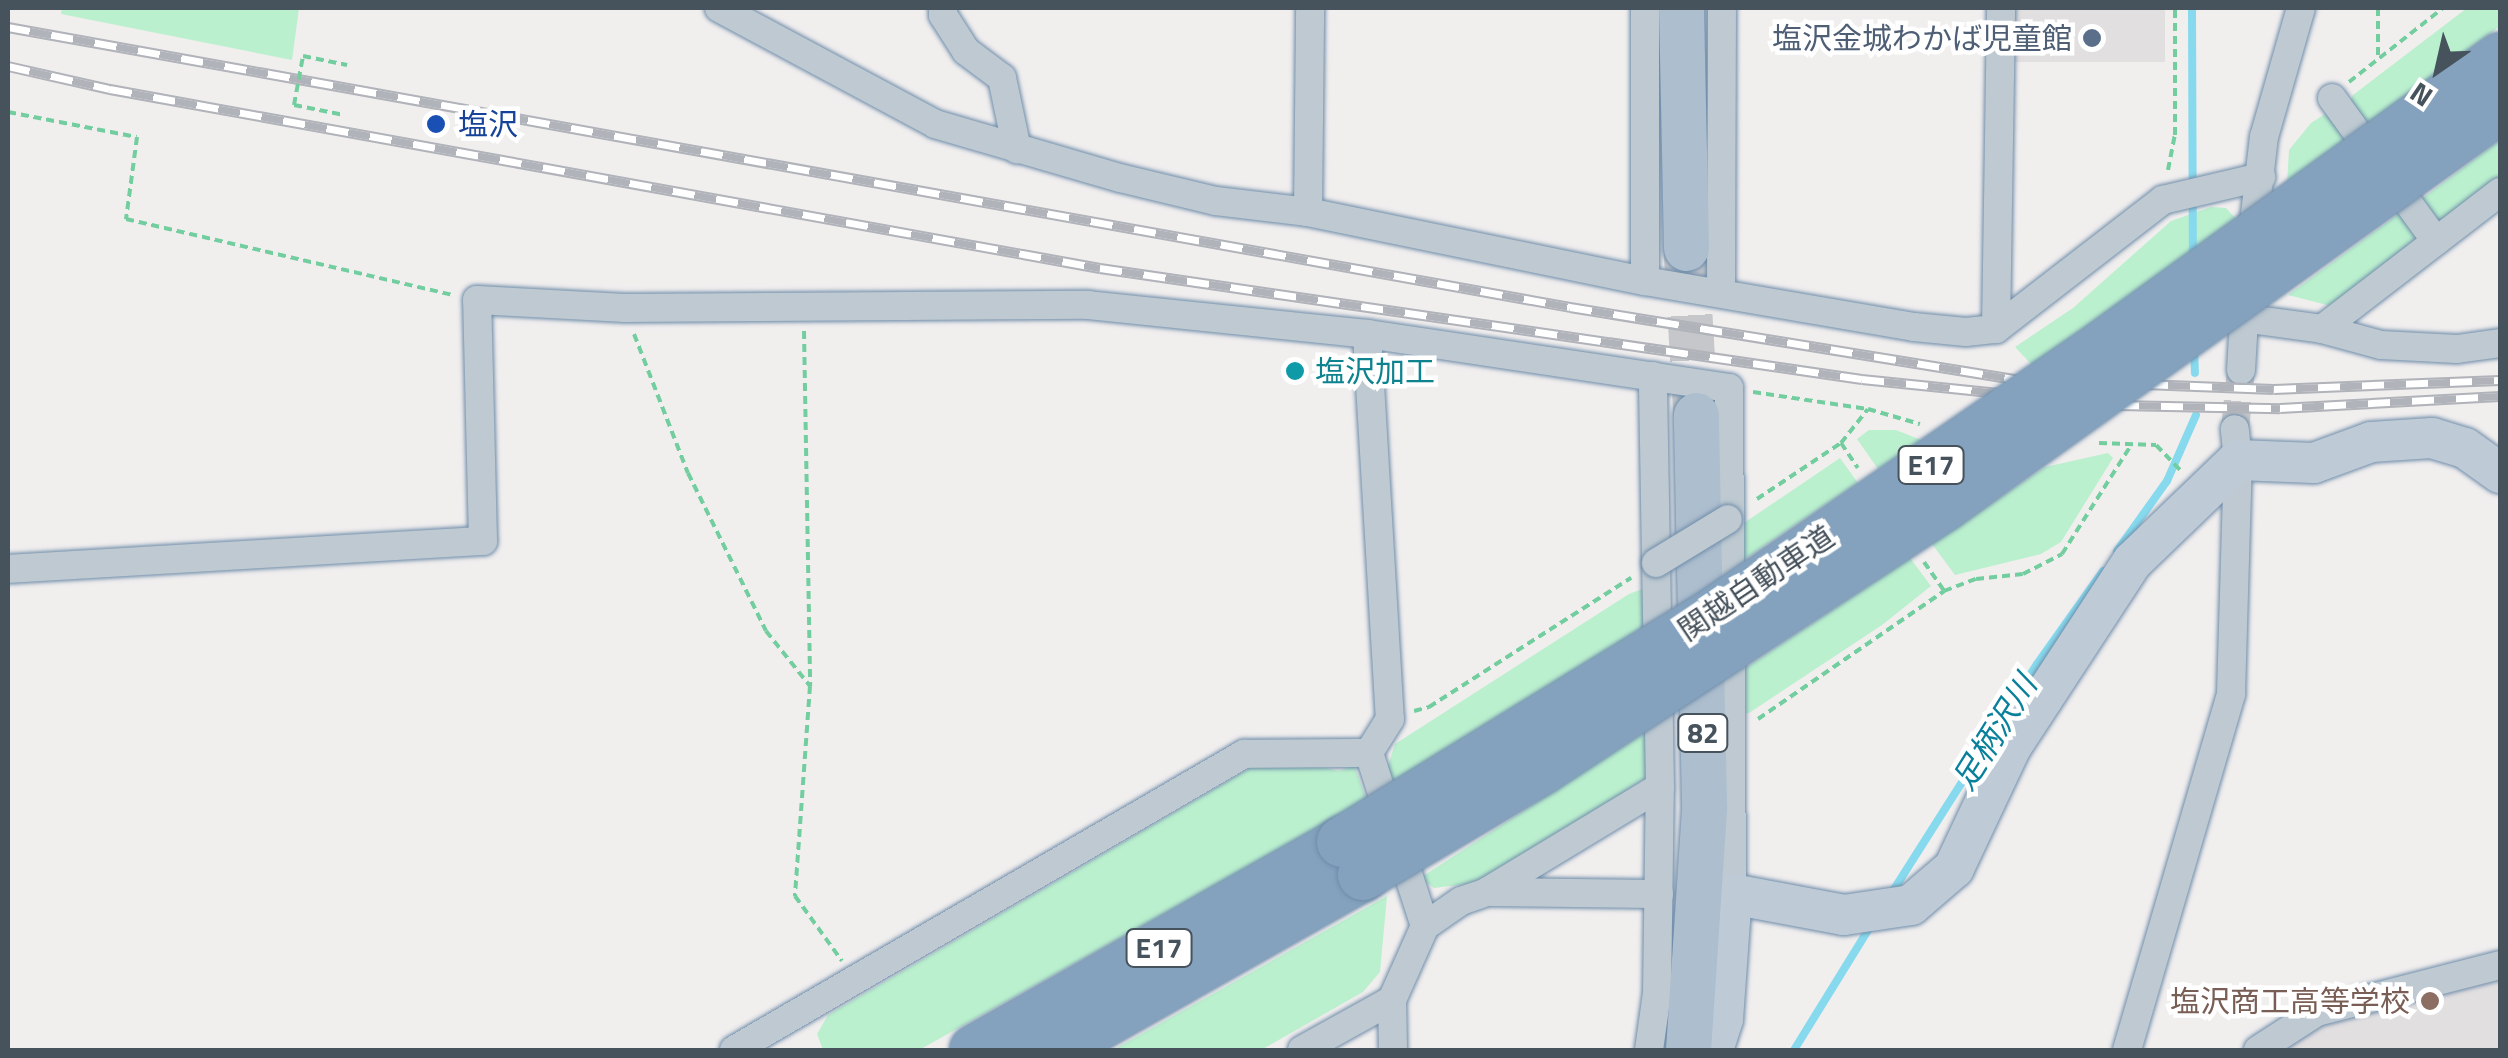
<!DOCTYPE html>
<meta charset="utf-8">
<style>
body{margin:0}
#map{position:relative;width:2508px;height:1058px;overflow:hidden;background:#f1eeee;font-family:"Titillium Web","Noto Sans JP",sans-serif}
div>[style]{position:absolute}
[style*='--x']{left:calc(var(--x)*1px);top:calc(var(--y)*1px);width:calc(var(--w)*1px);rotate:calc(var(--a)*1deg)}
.education>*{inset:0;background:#e2dfe0;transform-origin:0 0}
.green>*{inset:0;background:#bbf0ce}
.stream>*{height:8px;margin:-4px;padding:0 4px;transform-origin:4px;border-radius:4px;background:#87daee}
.street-tunnel>*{height:28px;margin-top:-14px;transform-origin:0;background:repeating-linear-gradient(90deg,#c6c7ca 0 28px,transparent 0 42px)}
.primary-tunnel>*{height:45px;margin-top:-22.5px;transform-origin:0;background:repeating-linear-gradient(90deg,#c6c7ca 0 45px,transparent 0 67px)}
.path>*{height:4px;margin-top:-2px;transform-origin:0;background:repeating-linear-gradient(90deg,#72ce9f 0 8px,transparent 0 13px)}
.roads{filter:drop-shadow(0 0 2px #6f8daa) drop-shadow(0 0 2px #6f8daa)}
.street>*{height:28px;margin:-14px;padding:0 14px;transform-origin:14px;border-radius:14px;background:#bec9d1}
.secondary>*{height:40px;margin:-20px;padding:0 20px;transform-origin:20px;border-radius:20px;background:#becad6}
.primary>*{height:45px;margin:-22.5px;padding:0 22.5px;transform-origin:22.5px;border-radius:22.5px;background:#adbece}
.highway>*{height:50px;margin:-25px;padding:0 25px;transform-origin:25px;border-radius:25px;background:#84a2be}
.rail>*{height:11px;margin-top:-5.5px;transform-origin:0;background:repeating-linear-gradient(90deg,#fff 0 22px,#b0b3b9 0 44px);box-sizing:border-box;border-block:2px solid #b0b3b9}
.path-bridge>*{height:4px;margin-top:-2px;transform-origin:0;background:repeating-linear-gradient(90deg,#72ce9f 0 8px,transparent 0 13px)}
.bridges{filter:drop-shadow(0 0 2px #6f8daa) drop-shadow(0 0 2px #6f8daa)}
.street-bridge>*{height:28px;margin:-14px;padding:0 14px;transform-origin:14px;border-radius:14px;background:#bec9d1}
.highway-bridge>*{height:50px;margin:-25px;padding:0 25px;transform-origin:25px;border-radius:25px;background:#84a2be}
.dots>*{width:28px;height:28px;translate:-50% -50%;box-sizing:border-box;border:5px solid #fff;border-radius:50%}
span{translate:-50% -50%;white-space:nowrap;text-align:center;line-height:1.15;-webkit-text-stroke:9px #fff;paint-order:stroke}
.shield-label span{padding:2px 8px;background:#fff;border:2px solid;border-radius:8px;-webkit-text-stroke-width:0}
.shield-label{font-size:28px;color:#46525c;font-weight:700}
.service-label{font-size:30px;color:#4e5e75}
.right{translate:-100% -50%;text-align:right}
.transit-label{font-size:30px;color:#164399}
.left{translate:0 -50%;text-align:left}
.culture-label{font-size:30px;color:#0d838f}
.street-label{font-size:30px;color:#46525c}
.education-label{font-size:30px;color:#785e54}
.water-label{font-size:32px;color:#0a819c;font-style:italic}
.frame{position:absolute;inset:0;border:10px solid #46525c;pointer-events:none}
.north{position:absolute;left:2388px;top:20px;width:100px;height:100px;-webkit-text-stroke:8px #fff;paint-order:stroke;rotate:214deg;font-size:28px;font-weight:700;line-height:40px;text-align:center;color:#46525c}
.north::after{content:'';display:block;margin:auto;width:35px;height:45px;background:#46525c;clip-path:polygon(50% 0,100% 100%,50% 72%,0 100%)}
</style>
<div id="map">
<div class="education">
<i style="left:2011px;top:8px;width:154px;height:54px"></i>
<i style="clip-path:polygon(2500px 965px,2500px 1050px,2259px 1050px,2263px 1044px)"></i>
</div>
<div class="green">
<i style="clip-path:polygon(62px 8px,299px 8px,292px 60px,61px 14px)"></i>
<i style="clip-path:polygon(2467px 8px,2500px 8px,2500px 26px,2365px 128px,2348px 106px,2353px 95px)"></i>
<i style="clip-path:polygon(2328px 112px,2349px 138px,2287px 184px,2289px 150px,2311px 123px)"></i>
<i style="clip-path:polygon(2500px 140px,2500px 180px,2443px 222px,2430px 217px,2419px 201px)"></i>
<i style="clip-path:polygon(2211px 207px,2226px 208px,2237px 220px,2032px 365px,2015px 347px,2073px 308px,2171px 221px)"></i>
<i style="clip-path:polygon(2404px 210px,2416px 227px,2414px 242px,2331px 306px,2288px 295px)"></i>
<i style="clip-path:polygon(1869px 430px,1896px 430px,1921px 440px,1878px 469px,1857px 439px)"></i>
<i style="clip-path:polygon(2108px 453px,2113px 458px,2061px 542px,2041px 554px,1955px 575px,1932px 544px,2045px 467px)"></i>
<i style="clip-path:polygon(1840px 458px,1858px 483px,1736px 565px,1735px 529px)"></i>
<i style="clip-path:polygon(1910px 558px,1931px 586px,1882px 625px,1749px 713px,1739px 715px,1738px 673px)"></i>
<i style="clip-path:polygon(1650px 586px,1651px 622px,1388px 788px,1386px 772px,1395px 744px,1629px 594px)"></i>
<i style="clip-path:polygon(1653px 727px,1656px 771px,1570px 828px,1483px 882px,1434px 888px,1420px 878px)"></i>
<i style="clip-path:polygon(1305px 763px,1339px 771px,1354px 765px,1367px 801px,919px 1050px,823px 1050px,817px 1034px,828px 1015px,1252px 767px)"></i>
<i style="clip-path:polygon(1387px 896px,1380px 972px,1363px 992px,1261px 1050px,1113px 1050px)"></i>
</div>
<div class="stream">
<i style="--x:2192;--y:8;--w:250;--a:89.8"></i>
<i style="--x:2194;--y:347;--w:26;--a:88"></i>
<i style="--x:2117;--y:551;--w:86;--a:-54.5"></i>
<i style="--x:2167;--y:481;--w:72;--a:-66.3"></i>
<i style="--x:1891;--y:894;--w:272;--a:-57.6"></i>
<i style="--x:2037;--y:664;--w:114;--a:-54.6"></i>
<i style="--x:1794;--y:1050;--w:145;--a:-58.3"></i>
</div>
<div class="street-tunnel">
<i style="--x:2235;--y:429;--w:59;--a:-84.2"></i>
</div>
<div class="primary-tunnel">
<i style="--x:1686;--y:248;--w:167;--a:86.6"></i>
</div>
<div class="path">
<i style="--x:2378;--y:8;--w:47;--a:90"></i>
<i style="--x:303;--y:56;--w:45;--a:11.6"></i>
<i style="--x:2349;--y:82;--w:120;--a:-38.2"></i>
<i style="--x:294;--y:105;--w:51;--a:11.3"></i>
<i style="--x:8;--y:112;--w:131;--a:11"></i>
<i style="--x:137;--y:137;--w:83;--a:97.6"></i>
<i style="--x:126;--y:219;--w:336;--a:13.1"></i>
<i style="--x:2168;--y:170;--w:36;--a:-79"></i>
<i style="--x:2175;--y:135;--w:127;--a:-90"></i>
<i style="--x:804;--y:331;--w:355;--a:89"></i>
<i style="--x:810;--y:686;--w:211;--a:94.1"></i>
<i style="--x:795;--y:896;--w:80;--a:54.1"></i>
<i style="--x:634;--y:334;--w:149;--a:68.8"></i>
<i style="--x:688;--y:473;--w:176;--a:63.7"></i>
<i style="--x:766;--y:631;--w:70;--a:51.3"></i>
<i style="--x:1753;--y:392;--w:116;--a:8.4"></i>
<i style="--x:1868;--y:409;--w:54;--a:16.1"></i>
<i style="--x:1841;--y:443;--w:30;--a:56"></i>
<i style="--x:2099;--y:443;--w:57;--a:2"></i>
<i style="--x:2156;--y:445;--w:37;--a:46"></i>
<i style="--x:1757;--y:499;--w:101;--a:-33.7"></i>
<i style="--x:1841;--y:443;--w:43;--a:-51.5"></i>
<i style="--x:1924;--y:562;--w:35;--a:55"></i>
<i style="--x:1414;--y:711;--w:16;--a:-15"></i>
<i style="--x:1429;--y:707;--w:240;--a:-32.6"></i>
<i style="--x:1758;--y:719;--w:226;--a:-34.5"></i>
<i style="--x:1944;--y:591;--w:34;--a:-21"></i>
<i style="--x:1976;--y:579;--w:47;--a:-6.1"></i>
<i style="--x:2023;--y:574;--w:44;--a:-27.1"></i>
<i style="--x:2062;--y:554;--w:127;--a:-57.6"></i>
</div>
<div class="roads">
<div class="street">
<i style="--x:719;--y:8;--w:245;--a:28.2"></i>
<i style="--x:935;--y:124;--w:193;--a:16.3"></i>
<i style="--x:1120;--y:178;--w:99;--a:13.5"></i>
<i style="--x:1216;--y:201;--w:93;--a:6.8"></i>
<i style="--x:1308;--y:212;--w:344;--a:11.6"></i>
<i style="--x:1645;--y:281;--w:273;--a:9.7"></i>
<i style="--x:1914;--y:327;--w:52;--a:5.5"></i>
<i style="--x:1966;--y:332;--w:30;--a:-6"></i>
<i style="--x:1996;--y:329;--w:211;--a:-37.7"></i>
<i style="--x:2163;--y:200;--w:101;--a:-13.2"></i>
<i style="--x:943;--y:8;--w:7;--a:90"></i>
<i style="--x:943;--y:15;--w:43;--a:57.4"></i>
<i style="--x:966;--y:51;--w:45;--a:36.9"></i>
<i style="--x:1002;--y:78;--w:73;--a:78.1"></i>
<i style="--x:1645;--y:8;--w:273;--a:90"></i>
<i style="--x:2332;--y:98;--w:177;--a:54"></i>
<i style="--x:1308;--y:212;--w:204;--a:-89.4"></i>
<i style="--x:2252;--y:240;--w:104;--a:-83.4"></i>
<i style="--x:2264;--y:137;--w:134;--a:-74"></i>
<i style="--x:1721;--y:293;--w:285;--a:-89.8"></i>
<i style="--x:2242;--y:318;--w:81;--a:7.8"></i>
<i style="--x:2322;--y:329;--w:61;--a:15.2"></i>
<i style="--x:2381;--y:345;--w:76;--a:3"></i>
<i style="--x:2457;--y:349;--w:43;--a:-7.9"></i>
<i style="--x:1996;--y:329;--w:321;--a:-89.1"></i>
<i style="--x:2322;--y:329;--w:225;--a:-37.6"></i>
<i style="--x:1367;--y:334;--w:386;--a:86.6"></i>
<i style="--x:1390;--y:719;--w:40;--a:122"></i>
<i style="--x:1369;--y:753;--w:182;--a:72.1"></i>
<i style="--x:2241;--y:370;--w:83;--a:-86.6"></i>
<i style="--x:8;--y:569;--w:476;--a:-3.4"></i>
<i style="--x:483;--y:541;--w:241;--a:-91.4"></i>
<i style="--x:477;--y:300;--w:148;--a:3.1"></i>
<i style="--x:625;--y:308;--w:463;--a:-0.4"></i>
<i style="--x:1088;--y:305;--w:281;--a:5.9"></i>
<i style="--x:1367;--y:334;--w:366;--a:8.5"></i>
<i style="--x:1729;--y:388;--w:506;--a:89.66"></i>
<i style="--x:1488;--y:891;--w:201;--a:-31.2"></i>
<i style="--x:734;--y:1050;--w:590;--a:-30.13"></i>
<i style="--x:1244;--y:754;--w:125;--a:-0.5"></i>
<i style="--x:1302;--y:1050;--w:103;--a:-29.1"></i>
<i style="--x:1393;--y:1050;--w:50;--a:-91.1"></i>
<i style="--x:1392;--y:1000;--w:81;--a:-66"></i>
<i style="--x:1425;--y:926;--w:44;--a:-34.8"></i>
<i style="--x:1461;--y:901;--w:28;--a:-19"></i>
<i style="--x:1487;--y:892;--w:172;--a:0.7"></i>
<i style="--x:1649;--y:1050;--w:58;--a:-82"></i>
<i style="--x:1657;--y:993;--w:206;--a:-89.2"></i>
<i style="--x:1660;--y:787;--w:411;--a:-91"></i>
<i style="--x:2127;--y:1050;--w:371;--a:-73.7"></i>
<i style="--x:2231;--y:694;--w:234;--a:-88.3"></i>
<i style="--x:2238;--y:460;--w:31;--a:-96"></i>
<i style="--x:2258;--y:1050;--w:70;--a:-32.8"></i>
<i style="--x:2317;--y:1012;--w:189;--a:-14.4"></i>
</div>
<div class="secondary">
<i style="--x:1713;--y:1050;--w:33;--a:-72"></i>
<i style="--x:1723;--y:1019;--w:125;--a:-85.9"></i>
<i style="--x:1732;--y:894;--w:114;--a:10.6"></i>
<i style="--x:1844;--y:915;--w:68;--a:-8.5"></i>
<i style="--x:1911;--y:905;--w:57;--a:-40.7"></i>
<i style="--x:1954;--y:868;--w:134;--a:-64.8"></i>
<i style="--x:2011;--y:747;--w:221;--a:-56.8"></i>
<i style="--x:2132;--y:562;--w:147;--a:-43.9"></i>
<i style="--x:2238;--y:460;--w:76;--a:2.3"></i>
<i style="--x:2314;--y:463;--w:61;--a:-20.2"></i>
<i style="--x:2371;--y:442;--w:61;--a:-3.8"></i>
<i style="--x:2432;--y:438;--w:34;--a:17"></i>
<i style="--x:2465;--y:448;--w:43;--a:35.5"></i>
</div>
<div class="primary">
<i style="--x:1681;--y:8;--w:240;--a:88.8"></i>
<i style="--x:1688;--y:1050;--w:245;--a:-86.2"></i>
<i style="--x:1704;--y:806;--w:391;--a:-91.2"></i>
</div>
<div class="highway">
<i style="--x:975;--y:1050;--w:422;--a:-29.5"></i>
<i style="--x:1054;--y:1050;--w:355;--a:-29.5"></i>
</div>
</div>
<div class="rail">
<i style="--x:8;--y:27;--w:1587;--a:10.16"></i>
<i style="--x:1570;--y:307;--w:450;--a:9.2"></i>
<i style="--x:2014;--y:379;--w:260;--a:2.2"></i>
<i style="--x:2274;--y:389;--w:226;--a:-2.3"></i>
<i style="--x:8;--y:66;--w:105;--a:12.7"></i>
<i style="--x:110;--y:89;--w:1006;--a:10.25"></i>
<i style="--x:1100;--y:268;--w:770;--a:8.29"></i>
<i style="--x:1862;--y:379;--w:256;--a:5.8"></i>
<i style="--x:2117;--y:405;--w:163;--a:1.1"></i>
<i style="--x:2280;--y:408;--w:220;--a:-3.1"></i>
</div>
<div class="path-bridge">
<i style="--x:294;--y:105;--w:50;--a:-79.6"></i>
</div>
<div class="bridges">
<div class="street-bridge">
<i style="--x:1656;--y:563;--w:84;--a:-31.4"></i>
</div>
<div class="highway-bridge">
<i style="--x:1342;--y:842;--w:440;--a:-31.6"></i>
<i style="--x:1717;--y:611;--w:466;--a:-34.5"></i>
<i style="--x:2101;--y:347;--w:493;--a:-35.9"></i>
<i style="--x:1363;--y:875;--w:208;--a:-30.6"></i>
<i style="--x:1542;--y:769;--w:480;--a:-33.2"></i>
<i style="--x:1944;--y:506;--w:684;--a:-35.6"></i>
</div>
</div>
<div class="dots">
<i style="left:2092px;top:38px;background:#5c6f8a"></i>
<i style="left:436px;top:124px;background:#1a4fb4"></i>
<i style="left:1295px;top:371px;background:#0f9aa8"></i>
<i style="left:2430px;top:1001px;background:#8d6e63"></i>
</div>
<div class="shield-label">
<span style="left:1931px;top:465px">E17</span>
<span style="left:1703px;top:733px">82</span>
<span style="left:1159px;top:948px">E17</span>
</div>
<div class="service-label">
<span class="right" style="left:2072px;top:38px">塩沢金城わかば児童館</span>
</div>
<div class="transit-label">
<span class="left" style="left:458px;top:124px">塩沢</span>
</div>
<div class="culture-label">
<span class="left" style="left:1315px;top:371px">塩沢加工</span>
</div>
<div class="street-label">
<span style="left:1756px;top:583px;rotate:-34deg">関越自動車道</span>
</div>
<div class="education-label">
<span class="right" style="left:2410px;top:1001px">塩沢商工高等学校</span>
</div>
<div class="water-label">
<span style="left:1994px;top:732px;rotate:-58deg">足柄沢川</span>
</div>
<div class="frame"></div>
<div class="north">N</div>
</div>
